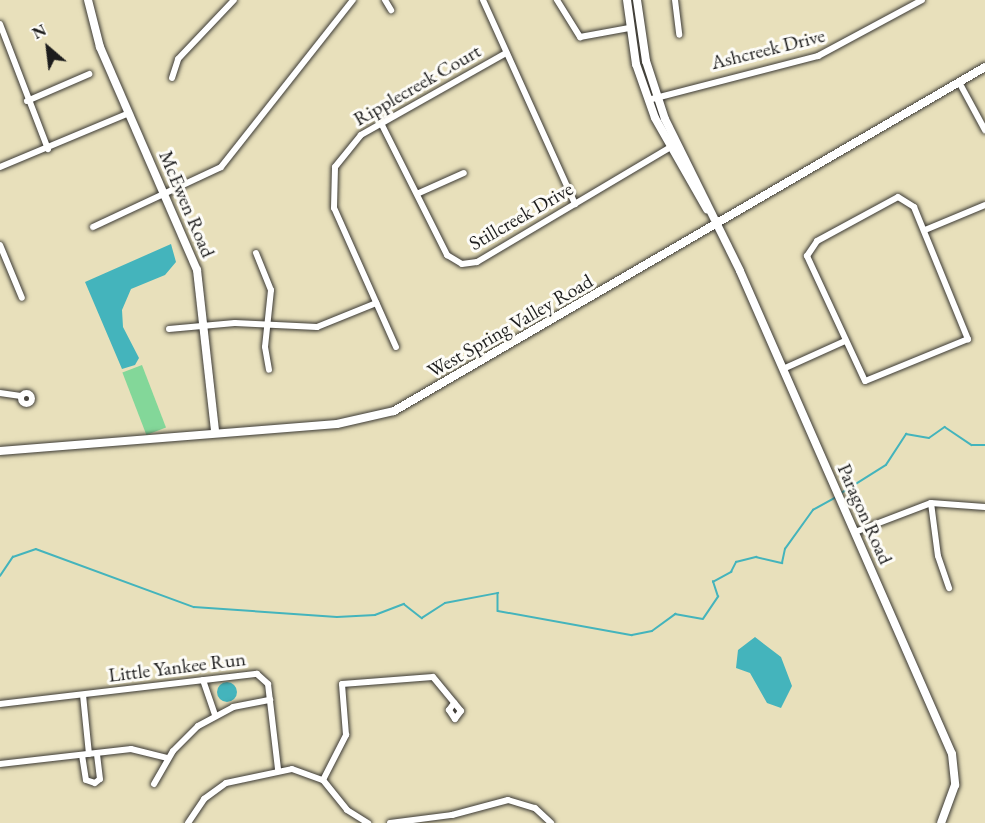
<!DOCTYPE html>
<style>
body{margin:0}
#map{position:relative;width:985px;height:823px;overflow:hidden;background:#e8e0bb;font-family:"EB Garamond",serif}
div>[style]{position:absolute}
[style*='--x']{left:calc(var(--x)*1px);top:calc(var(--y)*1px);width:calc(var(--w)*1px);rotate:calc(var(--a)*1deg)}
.green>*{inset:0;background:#83d799;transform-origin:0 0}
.water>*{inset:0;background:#44b4bc}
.round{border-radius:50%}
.stream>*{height:1.5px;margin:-0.75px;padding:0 0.75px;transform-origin:0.75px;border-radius:0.75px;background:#44b4bc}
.roads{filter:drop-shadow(0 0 2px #3b3934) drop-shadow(0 0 2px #3b3934)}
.minor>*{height:6px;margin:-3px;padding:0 3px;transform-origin:3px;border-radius:3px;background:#fff}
.minor>.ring{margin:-3px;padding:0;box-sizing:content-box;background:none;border:6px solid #fff;border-radius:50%}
.tertiary>*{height:8px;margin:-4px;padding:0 4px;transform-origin:4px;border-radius:4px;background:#fff}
span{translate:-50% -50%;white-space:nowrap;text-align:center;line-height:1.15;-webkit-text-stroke:6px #fdfcf7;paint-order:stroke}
.street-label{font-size:20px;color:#1c1c1c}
.north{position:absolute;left:18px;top:18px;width:60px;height:60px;-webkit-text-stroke:4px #fdfcf7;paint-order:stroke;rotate:332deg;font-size:16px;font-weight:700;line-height:24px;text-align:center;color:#1c1c1c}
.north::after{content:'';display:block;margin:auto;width:21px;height:27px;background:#1c1c1c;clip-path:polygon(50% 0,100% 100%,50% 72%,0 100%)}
</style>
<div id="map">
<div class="green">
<i style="left:142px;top:365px;width:67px;height:21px;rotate:69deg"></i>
</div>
<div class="water">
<i style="clip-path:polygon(171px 244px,176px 262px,165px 275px,131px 289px,122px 310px,123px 327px,139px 358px,135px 365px,122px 369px,85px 282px)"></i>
<i style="clip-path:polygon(755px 637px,781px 657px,792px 686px,781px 708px,767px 703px,750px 673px,736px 668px,738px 650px)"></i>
<i class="round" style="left:217px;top:682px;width:20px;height:20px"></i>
</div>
<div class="stream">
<i style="--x:840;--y:494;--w:54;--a:-32.2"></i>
<i style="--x:886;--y:465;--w:37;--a:-57"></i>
<i style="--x:906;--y:434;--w:23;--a:10"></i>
<i style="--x:929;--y:438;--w:19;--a:-35"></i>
<i style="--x:945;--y:427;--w:32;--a:34"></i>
<i style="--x:972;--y:445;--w:13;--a:0"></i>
<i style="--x:0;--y:576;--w:23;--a:-56"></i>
<i style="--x:13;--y:557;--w:24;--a:-19"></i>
<i style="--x:36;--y:549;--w:168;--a:20.2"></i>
<i style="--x:194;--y:607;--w:143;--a:4"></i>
<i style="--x:337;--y:617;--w:38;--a:-3"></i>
<i style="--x:375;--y:615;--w:31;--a:-21"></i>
<i style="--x:404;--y:604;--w:23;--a:38"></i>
<i style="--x:422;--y:618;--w:27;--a:-33"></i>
<i style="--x:445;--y:603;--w:54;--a:-10.7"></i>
<i style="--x:498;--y:593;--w:18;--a:90"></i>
<i style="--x:498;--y:611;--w:136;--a:10.2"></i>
<i style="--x:632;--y:635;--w:20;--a:-11"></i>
<i style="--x:652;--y:631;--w:29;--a:-36"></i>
<i style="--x:675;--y:614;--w:28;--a:10"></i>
<i style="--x:703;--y:619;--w:27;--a:-56"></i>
<i style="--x:718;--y:597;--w:16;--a:-108"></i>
<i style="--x:713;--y:582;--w:21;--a:-29"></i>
<i style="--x:731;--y:572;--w:11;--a:-63"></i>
<i style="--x:736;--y:562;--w:21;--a:-14"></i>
<i style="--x:756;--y:557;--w:27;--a:13"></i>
<i style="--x:782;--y:563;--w:14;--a:-78"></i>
<i style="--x:785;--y:549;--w:48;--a:-54.3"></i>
<i style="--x:813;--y:510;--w:26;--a:-29"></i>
</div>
<div class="roads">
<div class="minor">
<i style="--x:385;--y:0;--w:12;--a:59"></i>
<i style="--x:483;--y:0;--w:224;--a:65.7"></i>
<i style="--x:557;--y:0;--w:44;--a:58.1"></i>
<i style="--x:580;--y:37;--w:50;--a:-10.4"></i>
<i style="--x:675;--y:0;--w:35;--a:83"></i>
<i style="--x:0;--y:24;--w:134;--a:69"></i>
<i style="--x:172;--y:78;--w:20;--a:-72"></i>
<i style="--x:178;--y:59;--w:81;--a:-46.5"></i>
<i style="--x:959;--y:82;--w:55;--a:61.6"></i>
<i style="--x:648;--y:100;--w:176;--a:-14.5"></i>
<i style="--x:818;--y:56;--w:118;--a:-28.3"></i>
<i style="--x:27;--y:101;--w:68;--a:-23.5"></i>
<i style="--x:381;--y:123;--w:148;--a:63.4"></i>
<i style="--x:447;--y:255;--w:17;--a:31"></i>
<i style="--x:462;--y:264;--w:15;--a:-8"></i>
<i style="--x:477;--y:262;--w:229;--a:-30.7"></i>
<i style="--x:0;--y:167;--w:140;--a:-22.7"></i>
<i style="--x:419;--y:193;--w:49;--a:-24"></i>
<i style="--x:898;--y:197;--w:19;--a:32"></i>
<i style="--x:914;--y:207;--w:143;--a:67.8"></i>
<i style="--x:968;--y:339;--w:111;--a:157.8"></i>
<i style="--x:865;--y:381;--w:138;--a:-114.9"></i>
<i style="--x:807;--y:256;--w:18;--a:-56"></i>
<i style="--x:817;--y:241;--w:92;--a:-28.5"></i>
<i style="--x:93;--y:227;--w:141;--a:-25.1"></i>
<i style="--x:221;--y:167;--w:213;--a:-51.7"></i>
<i style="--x:925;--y:230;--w:65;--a:-22.6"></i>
<i style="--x:0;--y:245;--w:57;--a:67.5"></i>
<i style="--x:256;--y:253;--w:40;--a:68"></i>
<i style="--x:271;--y:290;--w:57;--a:96"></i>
<i style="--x:265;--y:347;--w:23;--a:80"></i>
<i style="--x:169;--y:329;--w:66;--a:-5.2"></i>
<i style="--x:235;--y:323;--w:82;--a:2.8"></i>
<i style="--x:317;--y:327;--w:64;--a:-22.1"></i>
<i style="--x:396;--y:347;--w:152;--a:-114"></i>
<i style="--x:334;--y:208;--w:41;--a:-88.6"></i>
<i style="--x:335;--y:167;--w:41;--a:-50.9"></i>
<i style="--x:361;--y:135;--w:167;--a:-29.5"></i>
<i style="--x:783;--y:369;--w:68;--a:-24.3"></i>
<i class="ring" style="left:20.5px;top:392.5px;width:5px;height:5px"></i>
<i style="--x:0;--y:393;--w:21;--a:8"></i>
<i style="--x:931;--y:503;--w:53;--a:82.5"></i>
<i style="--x:938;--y:556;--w:34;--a:71"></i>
<i style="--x:855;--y:532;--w:81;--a:-20.9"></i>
<i style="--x:931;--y:503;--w:54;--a:4.2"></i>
<i style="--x:203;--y:680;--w:37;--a:71"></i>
<i style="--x:83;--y:695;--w:59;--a:84.2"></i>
<i style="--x:0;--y:704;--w:259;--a:-6.7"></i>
<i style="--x:257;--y:674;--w:15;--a:42"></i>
<i style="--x:268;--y:684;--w:86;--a:83.3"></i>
<i style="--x:82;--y:755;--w:25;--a:81"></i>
<i style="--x:86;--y:780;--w:9;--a:18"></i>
<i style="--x:95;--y:783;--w:6;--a:-39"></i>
<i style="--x:100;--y:779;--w:26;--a:-97"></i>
<i style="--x:0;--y:764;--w:132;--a:-6.5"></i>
<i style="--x:131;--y:749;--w:38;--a:14"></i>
<i style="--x:323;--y:780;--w:51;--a:-62.9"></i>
<i style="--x:346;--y:735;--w:51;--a:-94.5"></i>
<i style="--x:342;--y:684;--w:91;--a:-4.4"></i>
<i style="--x:433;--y:677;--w:44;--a:50.5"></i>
<i style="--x:461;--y:711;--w:10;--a:127"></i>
<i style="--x:455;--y:719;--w:11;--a:-124"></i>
<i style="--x:449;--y:710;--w:9;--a:-54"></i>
<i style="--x:154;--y:784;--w:38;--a:-60"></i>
<i style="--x:173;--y:751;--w:35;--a:-45"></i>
<i style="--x:198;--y:726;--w:40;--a:-28"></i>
<i style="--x:233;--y:707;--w:38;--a:-11"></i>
<i style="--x:188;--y:823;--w:29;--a:-56"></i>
<i style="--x:204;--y:799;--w:27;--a:-36"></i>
<i style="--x:226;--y:783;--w:67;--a:-12"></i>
<i style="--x:292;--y:769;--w:33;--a:20"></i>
<i style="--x:323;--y:780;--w:38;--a:51"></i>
<i style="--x:347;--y:810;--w:25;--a:32"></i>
<i style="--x:390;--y:823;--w:63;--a:-7.4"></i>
<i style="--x:452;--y:815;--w:58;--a:-15"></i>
<i style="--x:508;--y:800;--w:28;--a:17"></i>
<i style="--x:535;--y:808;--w:22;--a:43"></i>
</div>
<div class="tertiary">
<i style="--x:88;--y:0;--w:49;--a:75.7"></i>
<i style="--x:100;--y:47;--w:243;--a:66.5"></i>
<i style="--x:197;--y:270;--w:162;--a:83.6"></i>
<i style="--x:627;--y:0;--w:65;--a:82"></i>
<i style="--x:636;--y:64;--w:57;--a:70.6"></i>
<i style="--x:655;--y:118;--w:105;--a:60.3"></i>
<i style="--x:637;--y:0;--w:62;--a:81.6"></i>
<i style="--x:646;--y:61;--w:61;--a:71.9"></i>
<i style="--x:665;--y:119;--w:169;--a:63.7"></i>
<i style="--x:740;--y:271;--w:527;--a:66.3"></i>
<i style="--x:952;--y:754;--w:31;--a:84"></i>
<i style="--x:955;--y:785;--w:40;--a:110.2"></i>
<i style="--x:0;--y:451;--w:338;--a:-4.6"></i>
<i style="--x:337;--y:424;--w:58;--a:-12.8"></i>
<i style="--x:394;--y:411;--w:684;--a:-30.2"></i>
</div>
</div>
<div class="street-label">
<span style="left:768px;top:49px;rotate:-14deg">Ashcreek Drive</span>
<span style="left:417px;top:85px;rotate:-30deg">Ripplecreek Court</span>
<span style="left:187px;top:204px;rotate:67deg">McEwen Road</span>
<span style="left:521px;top:216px;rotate:-30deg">Stillcreek Drive</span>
<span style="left:510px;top:326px;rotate:-30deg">West Spring Valley Road</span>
<span style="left:865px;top:514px;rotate:66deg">Paragon Road</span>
<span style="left:177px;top:667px;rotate:-7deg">Little Yankee Run</span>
</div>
<div class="north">N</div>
</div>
